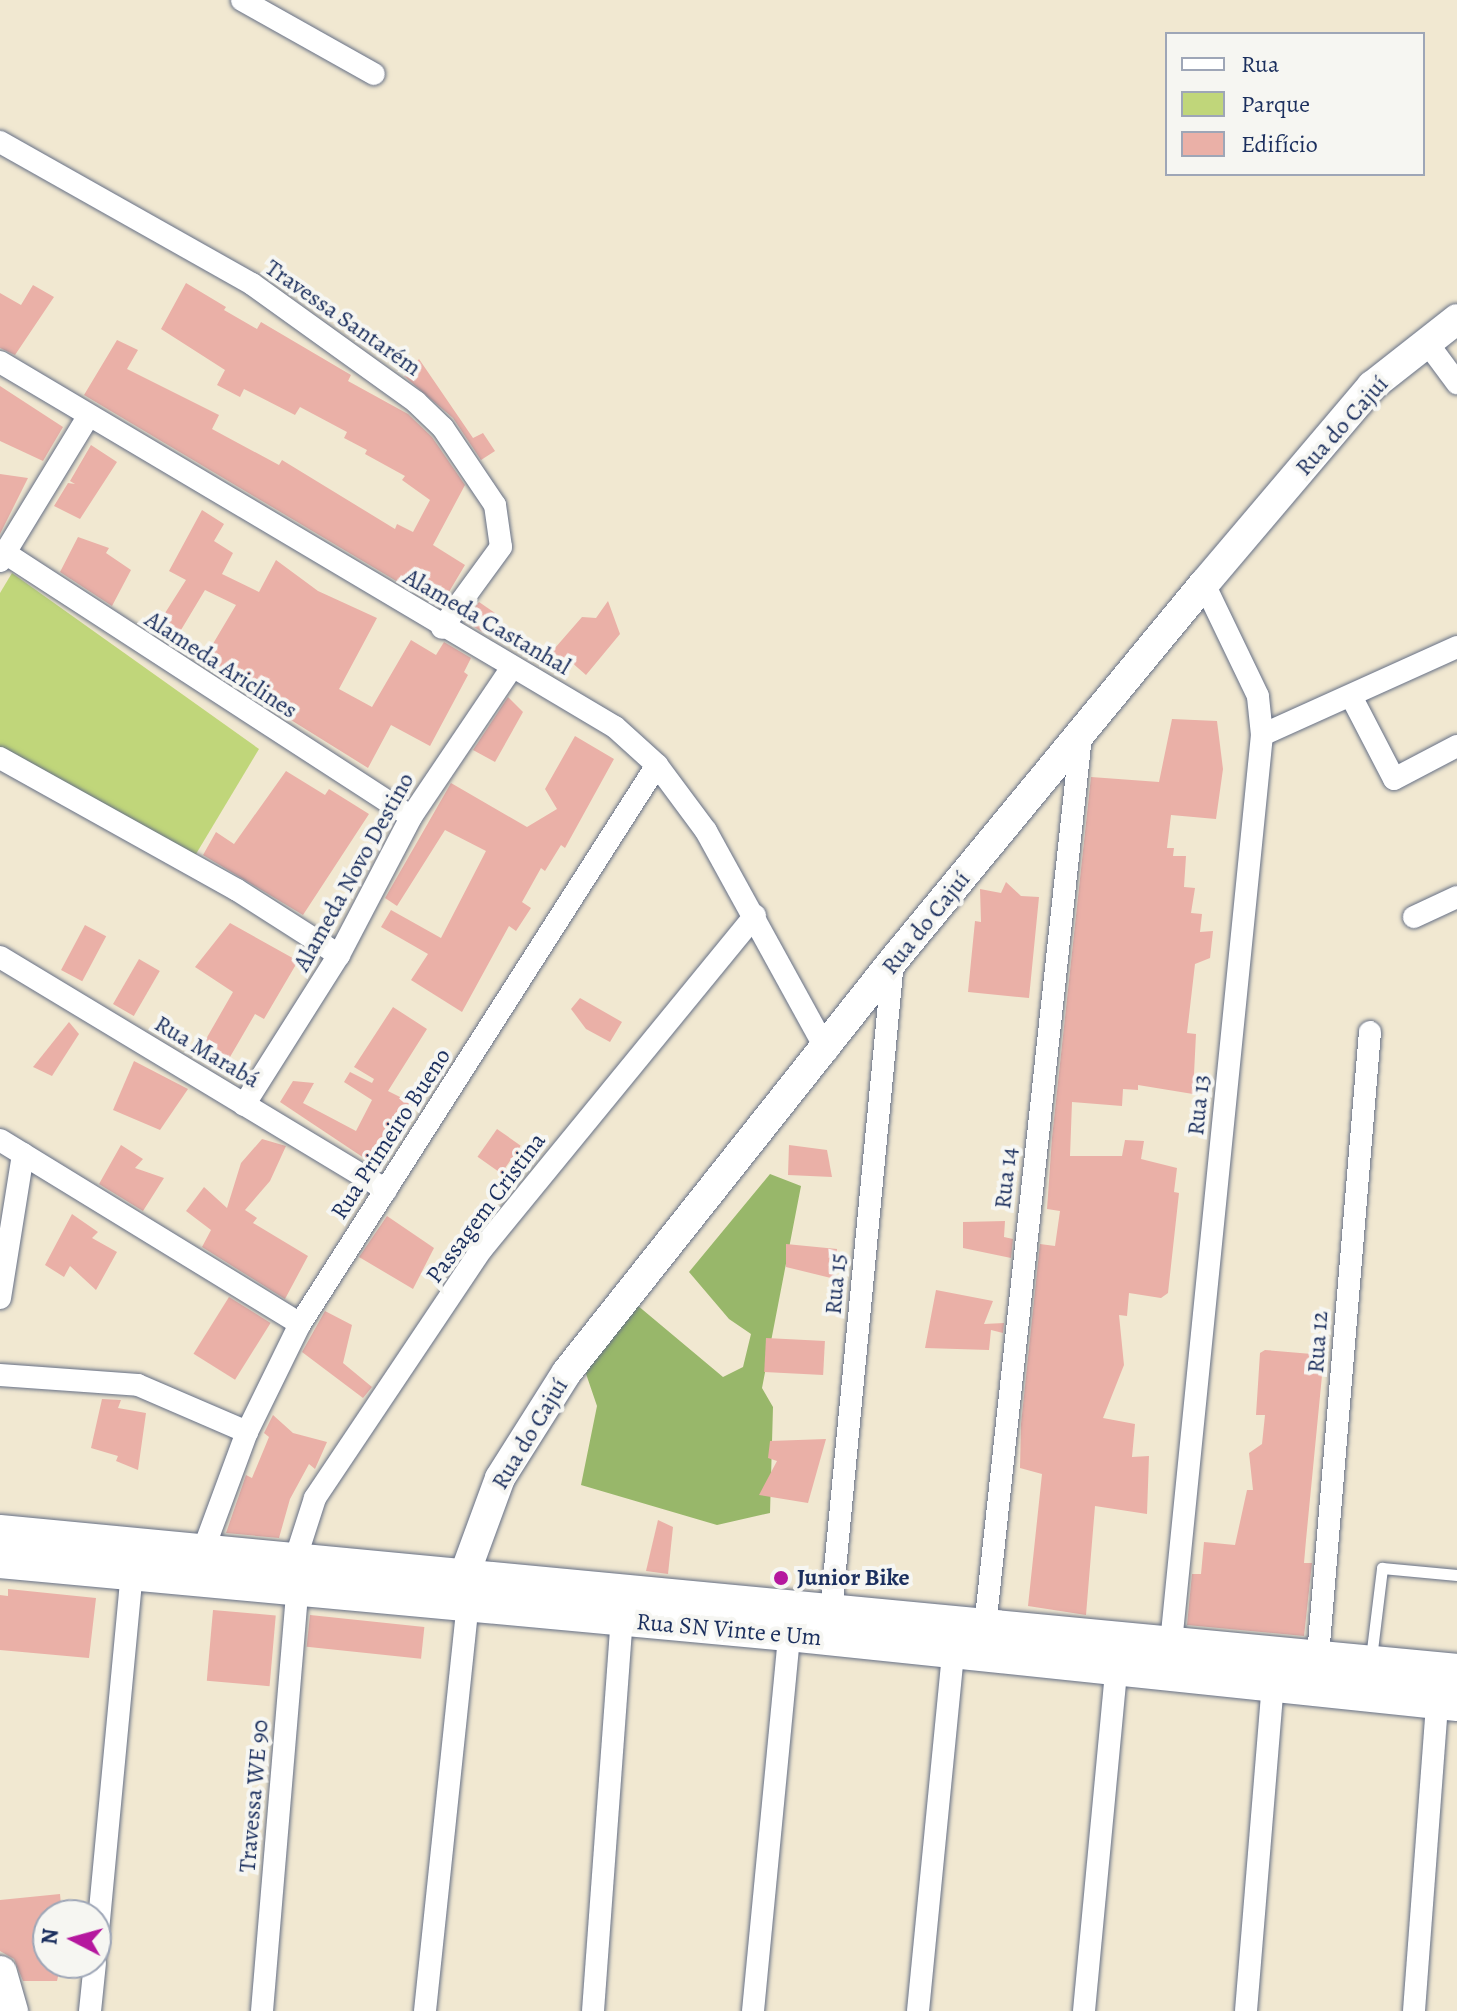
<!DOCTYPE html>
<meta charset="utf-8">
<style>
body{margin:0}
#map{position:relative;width:1457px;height:2011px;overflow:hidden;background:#f1e8d1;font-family:Alegreya,serif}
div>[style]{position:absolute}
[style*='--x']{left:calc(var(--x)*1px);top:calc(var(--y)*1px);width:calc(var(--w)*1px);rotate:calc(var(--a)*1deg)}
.green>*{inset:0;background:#c0d67a}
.forest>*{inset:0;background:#98b76a}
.building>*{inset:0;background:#eab0a7;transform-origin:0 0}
.roads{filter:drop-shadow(0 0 2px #667086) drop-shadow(0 0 2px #667086)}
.lane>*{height:11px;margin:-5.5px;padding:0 5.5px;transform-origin:5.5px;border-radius:5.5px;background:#fff}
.street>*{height:22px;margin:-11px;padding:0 11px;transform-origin:11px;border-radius:11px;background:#fff}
.secondary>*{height:30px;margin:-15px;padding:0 15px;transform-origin:15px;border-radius:15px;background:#fff}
.primary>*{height:34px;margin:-17px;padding:0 17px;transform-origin:17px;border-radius:17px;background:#fff}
.dots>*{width:22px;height:22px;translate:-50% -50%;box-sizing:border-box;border:4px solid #f6f6f2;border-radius:50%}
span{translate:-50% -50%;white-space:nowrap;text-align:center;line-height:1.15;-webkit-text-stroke:8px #f6f6f2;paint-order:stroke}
.street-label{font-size:24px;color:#1b2f5e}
.poi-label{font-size:24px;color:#1b2f5e;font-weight:700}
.left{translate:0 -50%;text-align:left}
.legend{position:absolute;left:1165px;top:32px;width:260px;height:144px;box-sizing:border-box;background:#f6f6f2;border:2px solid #9ea6b7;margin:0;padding:10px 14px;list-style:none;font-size:24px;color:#1b2f5e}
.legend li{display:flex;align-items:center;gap:16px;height:40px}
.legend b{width:40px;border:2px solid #9ea6b7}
.north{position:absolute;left:32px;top:1899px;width:80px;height:80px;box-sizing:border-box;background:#f6f6f2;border:2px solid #9ea6b7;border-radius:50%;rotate:276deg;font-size:22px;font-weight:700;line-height:32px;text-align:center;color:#1b2f5e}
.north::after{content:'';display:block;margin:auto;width:28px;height:36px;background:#b5179e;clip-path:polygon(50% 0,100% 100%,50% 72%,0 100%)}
</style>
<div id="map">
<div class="green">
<i style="clip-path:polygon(12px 573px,259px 749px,193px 859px,0 750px,0 593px)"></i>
</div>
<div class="forest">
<i style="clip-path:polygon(770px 1174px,801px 1186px,762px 1388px,773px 1407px,770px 1513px,717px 1525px,581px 1485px,597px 1406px,583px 1365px,637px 1305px,723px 1377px,743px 1367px,751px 1334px,729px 1319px,689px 1272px)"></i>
</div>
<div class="building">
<i style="clip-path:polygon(186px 283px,226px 307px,224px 310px,257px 329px,261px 322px,351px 375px,348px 381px,408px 414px,432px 437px,465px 485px,433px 545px,465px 565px,440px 607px,84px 395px,117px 340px,138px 350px,127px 369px,219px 415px,212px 429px,279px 465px,282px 460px,395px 529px,397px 524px,413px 532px,430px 500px,402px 480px,405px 476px,365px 454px,367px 450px,344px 438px,347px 432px,300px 407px,295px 415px,244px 389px,240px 397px,217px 385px,225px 370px,161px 329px)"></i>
<i style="clip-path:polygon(33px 285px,54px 297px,15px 355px,0 348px,0 293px,21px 305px)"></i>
<i style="clip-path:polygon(419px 359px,473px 438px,483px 433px,495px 451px,481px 460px,453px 418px,404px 376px)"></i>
<i style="clip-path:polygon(0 386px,63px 427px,43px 461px,0 441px)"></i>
<i style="clip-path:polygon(91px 445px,117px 462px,80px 519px,54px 506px,68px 483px,75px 484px,70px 481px)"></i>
<i style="clip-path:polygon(0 474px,28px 478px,0 534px)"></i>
<i style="clip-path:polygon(202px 510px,224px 524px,214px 541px,233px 553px,222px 574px,259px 592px,276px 560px,318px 591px,377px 618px,339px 689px,372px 707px,411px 640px,436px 655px,444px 642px,471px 658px,464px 672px,468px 675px,430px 746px,391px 725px,368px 768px,201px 664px,236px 605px,205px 590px,172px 645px,153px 632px,186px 580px,169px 571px)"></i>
<i style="clip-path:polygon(78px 537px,109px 548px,106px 553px,131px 570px,112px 606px,60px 572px)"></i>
<i style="clip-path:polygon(608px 601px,620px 634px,586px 675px,570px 661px,548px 656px,582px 617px,596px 618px)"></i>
<i style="clip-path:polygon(479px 602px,495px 613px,484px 633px,464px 621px)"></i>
<i style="clip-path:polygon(508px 697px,523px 712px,495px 762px,473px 750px)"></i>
<i style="clip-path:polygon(1172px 719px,1217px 721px,1223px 769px,1216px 819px,1171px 815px,1167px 848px,1174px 848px,1173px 856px,1186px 856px,1184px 887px,1195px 888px,1191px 913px,1202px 914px,1200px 932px,1213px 931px,1210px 958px,1195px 964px,1187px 1033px,1196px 1034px,1193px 1094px,1138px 1085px,1138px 1090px,1123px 1089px,1122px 1106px,1072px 1102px,1070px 1156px,1122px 1156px,1125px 1140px,1144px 1141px,1141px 1159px,1177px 1168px,1174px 1192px,1179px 1193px,1168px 1293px,1161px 1298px,1129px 1293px,1127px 1316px,1119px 1315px,1124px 1365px,1103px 1418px,1135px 1424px,1132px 1457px,1149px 1456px,1147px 1514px,1095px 1506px,1086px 1615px,1028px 1606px,1042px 1474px,1020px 1468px,1021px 1424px,1040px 1244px,1055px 1246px,1060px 1211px,1047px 1209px,1052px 1138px,1091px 777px,1159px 782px)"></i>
<i style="clip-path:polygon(575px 736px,614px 759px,565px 848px,561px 845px,545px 871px,541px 868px,522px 902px,531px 908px,516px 931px,509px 926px,462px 1012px,411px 980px,428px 954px,381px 927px,391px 910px,441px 938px,486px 851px,445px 830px,397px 906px,385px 898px,451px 783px,527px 827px,557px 809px,545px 789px)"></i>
<i style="clip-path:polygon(286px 771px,325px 795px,329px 789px,369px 814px,303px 915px,203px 855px,216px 832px,234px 844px)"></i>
<i style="clip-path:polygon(1006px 882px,1021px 896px,1039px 897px,1029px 998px,968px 992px,975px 921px,981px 922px,980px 889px,1001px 893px)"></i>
<i style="clip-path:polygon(230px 923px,298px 961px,264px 1019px,255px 1014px,223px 1069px,198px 1053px,233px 992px,195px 967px)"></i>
<i style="left:85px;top:925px;width:24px;height:51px;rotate:28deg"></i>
<i style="left:139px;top:959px;width:24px;height:52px;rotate:30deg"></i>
<i style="clip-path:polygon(580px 998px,622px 1022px,610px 1042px,586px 1029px,571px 1009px)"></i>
<i style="clip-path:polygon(393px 1007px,427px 1029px,388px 1091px,410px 1102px,373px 1164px,280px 1102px,293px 1081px,314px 1083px,303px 1103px,356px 1131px,372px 1100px,344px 1082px,350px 1072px,372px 1083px,374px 1079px,354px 1067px)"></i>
<i style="clip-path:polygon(69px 1022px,79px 1034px,52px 1076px,33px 1067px)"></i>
<i style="clip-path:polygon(134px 1061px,188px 1089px,160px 1130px,113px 1110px)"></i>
<i style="left:497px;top:1129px;width:29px;height:34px;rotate:35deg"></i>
<i style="clip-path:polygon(262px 1139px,286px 1146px,270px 1181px,245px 1210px,257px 1218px,253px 1223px,308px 1256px,285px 1299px,202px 1247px,211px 1230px,186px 1211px,204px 1187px,227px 1208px,241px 1163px)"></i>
<i style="clip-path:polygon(121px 1145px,143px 1159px,135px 1168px,164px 1178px,143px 1211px,99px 1184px)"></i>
<i style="clip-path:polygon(789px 1145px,827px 1150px,832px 1177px,788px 1175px)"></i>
<i style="clip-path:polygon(72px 1214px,98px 1232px,92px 1238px,117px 1252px,96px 1290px,70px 1266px,64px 1277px,45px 1265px)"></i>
<i style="clip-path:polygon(387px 1216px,434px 1248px,413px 1289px,359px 1257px)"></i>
<i style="clip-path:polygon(1005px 1221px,1004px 1237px,1013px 1239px,1011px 1258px,963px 1248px,963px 1222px)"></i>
<i style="clip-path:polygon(786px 1244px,837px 1249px,835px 1279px,786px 1267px)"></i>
<i style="clip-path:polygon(936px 1290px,993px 1301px,984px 1324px,1004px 1323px,1003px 1333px,991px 1330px,989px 1350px,925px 1348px)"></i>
<i style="left:229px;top:1297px;width:49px;height:67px;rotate:32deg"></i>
<i style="clip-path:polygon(325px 1311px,352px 1325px,343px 1363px,372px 1387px,363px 1398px,302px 1352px)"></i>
<i style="left:766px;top:1338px;width:59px;height:34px;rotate:3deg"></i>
<i style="clip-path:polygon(1265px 1350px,1324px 1355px,1306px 1540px,1304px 1563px,1312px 1563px,1304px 1636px,1187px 1625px,1192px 1574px,1201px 1574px,1204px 1542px,1235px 1545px,1247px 1490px,1253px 1490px,1249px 1453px,1262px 1444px,1265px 1415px,1256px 1415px,1260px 1353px)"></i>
<i style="clip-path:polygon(102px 1399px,121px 1400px,118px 1408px,146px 1413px,138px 1470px,116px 1461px,118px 1456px,91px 1448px)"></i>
<i style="clip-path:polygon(273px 1415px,293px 1433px,327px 1442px,315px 1469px,309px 1464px,290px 1499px,279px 1538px,226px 1533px,246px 1475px,252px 1478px,269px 1437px,264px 1433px)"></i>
<i style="clip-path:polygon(826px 1439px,808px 1503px,759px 1495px,777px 1461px,768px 1458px,770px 1441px)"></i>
<i style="clip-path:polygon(658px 1520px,673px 1527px,668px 1574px,646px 1571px)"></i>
<i style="clip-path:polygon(8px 1589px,96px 1598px,89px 1658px,0 1650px,0 1595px,8px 1596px)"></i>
<i style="left:213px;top:1610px;width:63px;height:71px;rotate:5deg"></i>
<i style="left:310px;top:1615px;width:115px;height:32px;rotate:6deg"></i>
<i style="clip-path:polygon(60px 1894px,62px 1915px,48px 1915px,48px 1963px,61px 1963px,57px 1981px,23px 1981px,14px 1959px,0 1951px,0 1900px)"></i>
</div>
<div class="roads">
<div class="lane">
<i style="--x:1371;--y:1658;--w:91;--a:-83"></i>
<i style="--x:1382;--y:1568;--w:75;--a:5.3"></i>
</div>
<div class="street">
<i style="--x:242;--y:0;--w:151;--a:29.3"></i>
<i style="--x:0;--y:142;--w:289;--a:29.4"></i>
<i style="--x:252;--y:284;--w:202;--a:35.7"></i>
<i style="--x:416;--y:402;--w:37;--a:44"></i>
<i style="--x:443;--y:428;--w:93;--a:56"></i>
<i style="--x:495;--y:505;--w:42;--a:81.9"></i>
<i style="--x:501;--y:547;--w:100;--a:126.1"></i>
<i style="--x:1428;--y:344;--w:49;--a:53.4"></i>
<i style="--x:0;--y:362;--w:715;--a:30.69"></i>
<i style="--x:615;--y:727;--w:57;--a:42.1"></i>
<i style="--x:657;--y:765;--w:82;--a:53.4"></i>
<i style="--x:706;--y:831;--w:251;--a:61.2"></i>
<i style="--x:5;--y:553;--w:484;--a:33"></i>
<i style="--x:0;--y:561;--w:169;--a:-58.6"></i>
<i style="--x:1352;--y:698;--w:91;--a:62.6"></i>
<i style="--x:1394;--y:779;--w:71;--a:-27.6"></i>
<i style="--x:1262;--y:735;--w:214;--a:-24.3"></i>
<i style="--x:0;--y:758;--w:271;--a:29.1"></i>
<i style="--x:237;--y:890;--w:121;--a:32.5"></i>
<i style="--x:1414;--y:917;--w:47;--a:-24.9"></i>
<i style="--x:0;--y:957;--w:451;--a:31.1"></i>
<i style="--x:244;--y:1105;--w:178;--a:-57.7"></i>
<i style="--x:339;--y:955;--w:156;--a:-62.4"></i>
<i style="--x:411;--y:817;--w:181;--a:-56"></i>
<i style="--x:0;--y:1140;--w:352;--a:31.5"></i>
<i style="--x:0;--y:1298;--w:146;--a:-80.9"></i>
<i style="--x:0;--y:1375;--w:138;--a:4.1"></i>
<i style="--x:138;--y:1385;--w:119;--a:23.3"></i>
<i style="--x:204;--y:1548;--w:124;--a:-69.7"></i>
<i style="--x:247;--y:1432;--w:120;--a:-63.9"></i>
<i style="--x:300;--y:1324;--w:663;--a:-57.44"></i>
<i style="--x:296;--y:1557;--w:62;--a:-72.1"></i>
<i style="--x:315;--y:1498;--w:300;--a:-56.2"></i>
<i style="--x:482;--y:1249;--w:431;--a:-50.7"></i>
<i style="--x:831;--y:1611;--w:653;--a:-84.55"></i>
<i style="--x:985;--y:1627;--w:896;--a:-83.85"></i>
<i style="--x:1171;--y:1643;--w:913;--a:-84.28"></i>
<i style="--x:1262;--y:735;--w:39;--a:-96"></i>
<i style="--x:1258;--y:696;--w:124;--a:-115.7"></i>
<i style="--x:1318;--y:1656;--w:626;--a:-85.24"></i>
<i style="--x:96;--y:1952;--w:381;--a:-84.6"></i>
<i style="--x:90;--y:2011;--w:48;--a:-84.1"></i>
<i style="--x:262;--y:2011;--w:427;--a:-85.2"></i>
<i style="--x:425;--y:2011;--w:409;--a:-84"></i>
<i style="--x:593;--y:2011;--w:392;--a:-85.8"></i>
<i style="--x:753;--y:2011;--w:379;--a:-84.5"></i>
<i style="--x:918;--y:2011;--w:361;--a:-84.4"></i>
<i style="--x:1084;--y:2011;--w:342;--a:-84.6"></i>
<i style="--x:1246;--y:2011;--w:328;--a:-85.3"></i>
<i style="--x:1414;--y:2011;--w:310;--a:-85.7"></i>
</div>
<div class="secondary">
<i style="--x:464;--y:1576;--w:104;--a:-69.8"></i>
<i style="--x:500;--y:1478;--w:125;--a:-57.7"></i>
<i style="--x:567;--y:1372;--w:525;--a:-51.58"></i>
<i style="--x:893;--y:961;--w:489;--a:-50.5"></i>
<i style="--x:1204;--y:584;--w:260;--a:-49.7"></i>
<i style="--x:1372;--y:386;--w:108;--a:-38.2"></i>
</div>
<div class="primary">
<i style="--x:0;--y:1532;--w:1464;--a:5.45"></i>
<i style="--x:0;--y:1561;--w:792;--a:5.29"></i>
<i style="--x:789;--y:1634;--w:672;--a:5.98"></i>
<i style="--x:0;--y:1973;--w:40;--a:74"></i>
</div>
</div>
<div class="dots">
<i style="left:781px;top:1578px;background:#b5179e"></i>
</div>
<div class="street-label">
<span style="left:343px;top:318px;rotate:35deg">Travessa Santarém</span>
<span style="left:1342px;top:426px;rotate:-48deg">Rua do Cajuí</span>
<span style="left:487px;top:622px;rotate:30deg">Alameda Castanhal</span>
<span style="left:221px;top:665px;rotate:33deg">Alameda Ariclines</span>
<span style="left:354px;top:872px;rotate:-61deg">Alameda Novo Destino</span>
<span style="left:926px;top:923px;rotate:-51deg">Rua do Cajuí</span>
<span style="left:207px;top:1052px;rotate:31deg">Rua Marabá</span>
<span style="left:1199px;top:1105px;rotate:-84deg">Rua 13</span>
<span style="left:391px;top:1134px;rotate:-57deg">Rua Primeiro Bueno</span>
<span style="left:1006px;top:1178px;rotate:-84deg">Rua 14</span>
<span style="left:486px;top:1208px;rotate:-53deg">Passagem Cristina</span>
<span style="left:836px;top:1284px;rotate:-85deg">Rua 15</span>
<span style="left:1318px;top:1342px;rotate:-86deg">Rua 12</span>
<span style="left:530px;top:1434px;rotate:-59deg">Rua do Cajuí</span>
<span style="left:729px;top:1630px;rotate:5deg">Rua SN Vinte e Um</span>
<span style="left:254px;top:1796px;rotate:-85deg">Travessa WE 90</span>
</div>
<div class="poi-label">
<span class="left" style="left:797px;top:1578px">Junior Bike</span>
</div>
<ul class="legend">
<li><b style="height:10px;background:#fff"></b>Rua</li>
<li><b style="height:22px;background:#c0d67a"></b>Parque</li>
<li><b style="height:22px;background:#eab0a7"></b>Edifício</li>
</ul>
<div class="north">N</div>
</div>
